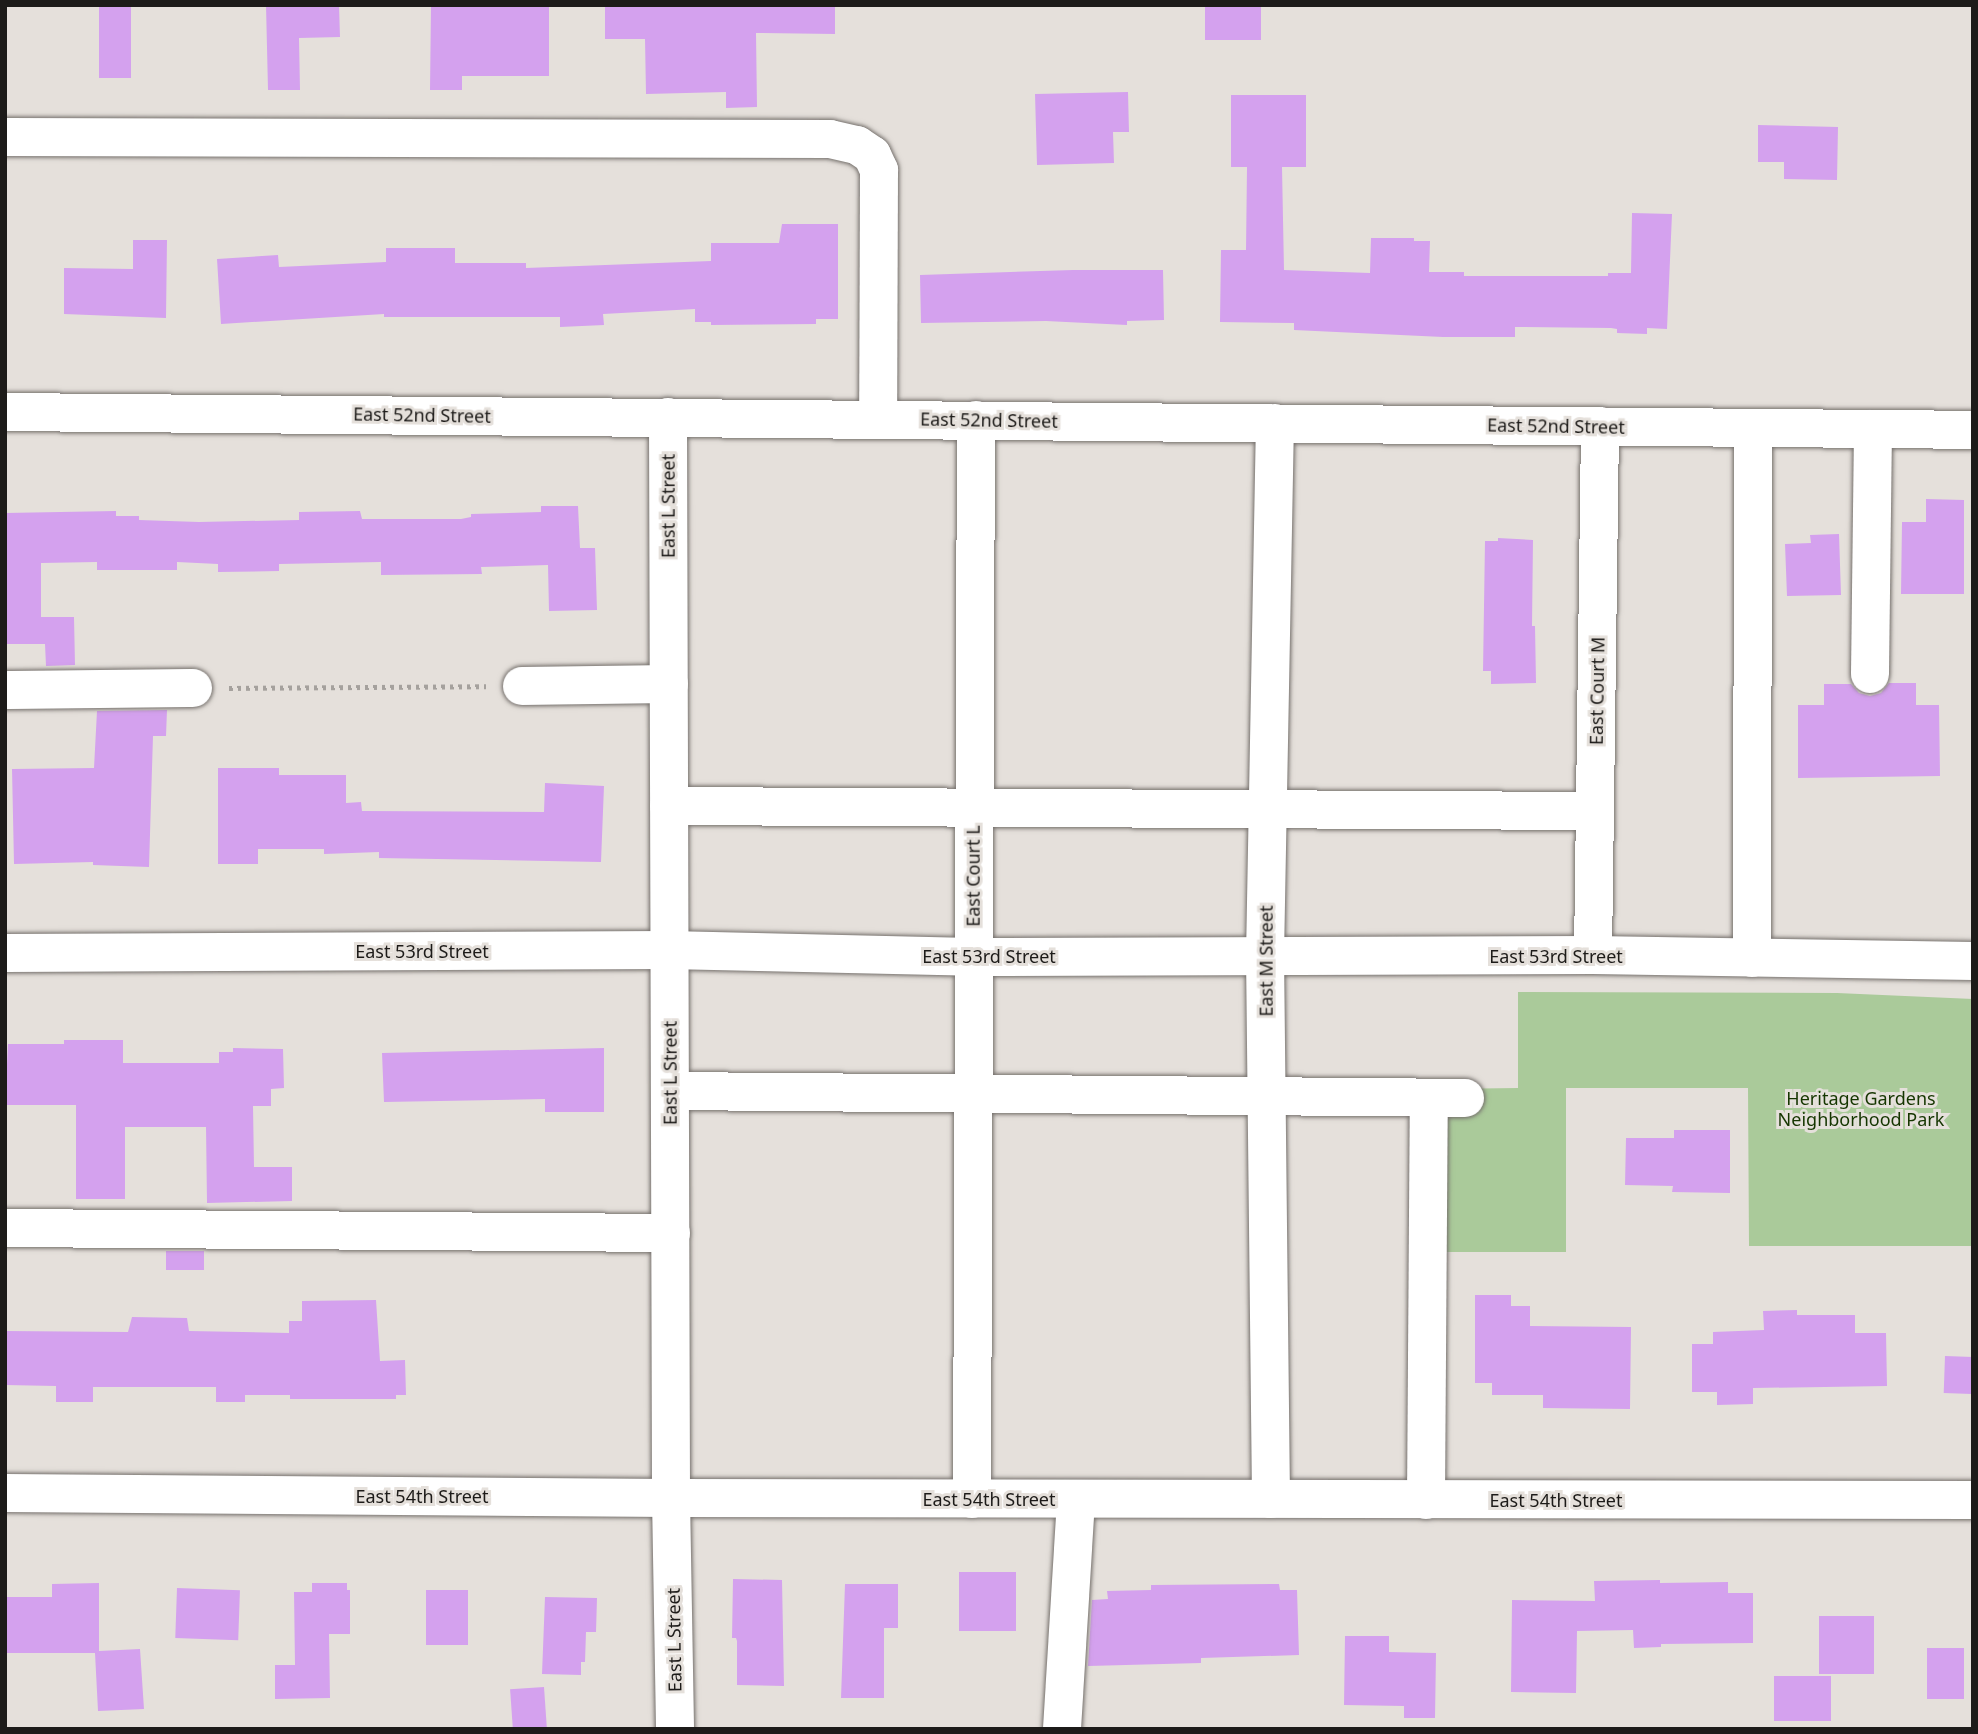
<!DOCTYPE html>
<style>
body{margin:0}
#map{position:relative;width:1978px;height:1734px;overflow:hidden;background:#e5e0db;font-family:"Noto Sans",sans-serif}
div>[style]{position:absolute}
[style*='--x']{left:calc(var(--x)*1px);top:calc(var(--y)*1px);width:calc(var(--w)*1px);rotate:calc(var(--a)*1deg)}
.green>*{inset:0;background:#aaca9a}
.building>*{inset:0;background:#d4a1ee;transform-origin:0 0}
.path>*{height:4.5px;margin-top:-2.25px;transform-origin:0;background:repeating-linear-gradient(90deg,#a5a19d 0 3.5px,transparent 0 8.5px)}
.roads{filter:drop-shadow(0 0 2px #76716d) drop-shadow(0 0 2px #76716d)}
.minor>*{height:38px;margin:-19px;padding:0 19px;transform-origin:19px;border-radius:19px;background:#fff}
span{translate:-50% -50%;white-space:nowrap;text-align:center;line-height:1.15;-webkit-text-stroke:6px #e5e0db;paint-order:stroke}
.street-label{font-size:18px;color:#1d1b19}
.park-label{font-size:18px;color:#153600}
.frame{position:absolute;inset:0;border:7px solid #1d1b19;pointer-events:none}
</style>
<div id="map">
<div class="green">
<i style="clip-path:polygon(1518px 992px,1837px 993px,1973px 999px,1973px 1246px,1749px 1246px,1748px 1088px,1566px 1088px,1566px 1252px,1446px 1252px,1442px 1089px,1518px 1088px)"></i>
</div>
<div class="building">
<i style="left:99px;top:5px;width:32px;height:73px"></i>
<i style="clip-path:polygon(266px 5px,339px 5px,340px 37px,299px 38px,300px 90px,268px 90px)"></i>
<i style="clip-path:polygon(431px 5px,549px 5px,549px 76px,462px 76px,462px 90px,430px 90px)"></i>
<i style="clip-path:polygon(605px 5px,835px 5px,835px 34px,756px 33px,757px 107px,726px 108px,726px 92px,646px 94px,645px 39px,605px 39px)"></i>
<i style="left:1205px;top:5px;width:56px;height:35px"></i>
<i style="clip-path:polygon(1128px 92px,1129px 132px,1113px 132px,1114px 163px,1037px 165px,1035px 94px)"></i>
<i style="clip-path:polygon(1231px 95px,1306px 95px,1306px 167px,1282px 167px,1284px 270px,1370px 273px,1371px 238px,1414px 238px,1414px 241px,1430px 241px,1429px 272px,1464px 272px,1464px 276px,1608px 276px,1608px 273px,1631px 273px,1632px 213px,1672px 214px,1667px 329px,1647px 328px,1647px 334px,1617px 333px,1617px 329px,1611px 328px,1515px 327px,1515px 337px,1443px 337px,1294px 330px,1294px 323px,1220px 322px,1221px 250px,1246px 250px,1247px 167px,1231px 167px)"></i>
<i style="clip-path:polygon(1758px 125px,1838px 127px,1837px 180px,1784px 179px,1784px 162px,1758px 162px)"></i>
<i style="clip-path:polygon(782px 224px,838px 224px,838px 319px,816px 319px,816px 324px,711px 325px,711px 322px,695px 322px,695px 309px,603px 314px,604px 325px,560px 327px,560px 317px,384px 317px,384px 314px,221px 324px,217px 259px,278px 255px,279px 267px,386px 262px,386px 248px,455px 248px,455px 263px,526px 263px,526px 268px,711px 261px,711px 243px,779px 243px)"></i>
<i style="clip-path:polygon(133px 240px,167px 240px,166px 318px,64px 314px,64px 268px,133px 269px)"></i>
<i style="clip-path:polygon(1073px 270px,1163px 270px,1164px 320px,1127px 321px,1127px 325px,1046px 321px,921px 323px,920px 275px)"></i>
<i style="clip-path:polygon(1926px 499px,1964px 500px,1964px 594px,1901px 594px,1902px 522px,1926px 522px)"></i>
<i style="clip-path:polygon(541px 506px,578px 506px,580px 548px,595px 548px,597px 610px,549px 611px,548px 565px,481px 567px,482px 574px,381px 575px,381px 562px,279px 564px,279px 571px,218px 572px,218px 564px,177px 562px,177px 570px,97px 570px,97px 562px,41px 563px,41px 617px,74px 617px,75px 665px,46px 666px,45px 644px,5px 644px,5px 513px,116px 511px,116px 516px,139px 516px,139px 520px,199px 522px,299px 520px,299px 512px,360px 511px,362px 519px,461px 519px,471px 517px,471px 514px,541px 512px)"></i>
<i style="clip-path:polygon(1839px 534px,1841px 595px,1787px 596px,1785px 544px,1811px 543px,1810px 535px)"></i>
<i style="clip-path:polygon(1498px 538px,1533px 540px,1532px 626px,1535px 626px,1536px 683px,1491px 684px,1491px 671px,1483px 671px,1485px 541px,1498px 541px)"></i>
<i style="clip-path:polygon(1889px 683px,1916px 683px,1916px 705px,1939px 705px,1940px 776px,1798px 778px,1798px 705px,1824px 705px,1824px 684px,1851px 684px,1859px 693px,1870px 696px,1881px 693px)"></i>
<i style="clip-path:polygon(167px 710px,166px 736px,153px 736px,149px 867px,93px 865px,93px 862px,14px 864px,12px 769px,94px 768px,97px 711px)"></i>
<i style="clip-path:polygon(218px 768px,279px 768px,279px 775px,346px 775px,346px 803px,361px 802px,362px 811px,544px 812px,545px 783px,604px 786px,601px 862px,379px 858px,379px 852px,324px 854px,324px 849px,258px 849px,258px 864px,218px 864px)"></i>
<i style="clip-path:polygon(64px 1040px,123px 1040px,123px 1063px,219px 1063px,219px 1052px,233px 1052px,233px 1048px,283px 1049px,284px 1088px,271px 1089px,271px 1106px,253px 1106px,254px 1167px,292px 1167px,292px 1201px,207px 1203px,206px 1127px,125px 1127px,125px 1199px,76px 1199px,76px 1105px,5px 1105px,8px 1044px,64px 1044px)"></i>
<i style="clip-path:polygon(604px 1048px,604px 1112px,545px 1112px,545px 1099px,384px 1102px,382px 1053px)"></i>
<i style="clip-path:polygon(1674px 1130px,1730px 1130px,1730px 1193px,1672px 1192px,1673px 1186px,1625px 1185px,1626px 1138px,1674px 1138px)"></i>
<i style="left:166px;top:1251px;width:38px;height:19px"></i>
<i style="clip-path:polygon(1475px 1295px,1511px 1295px,1511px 1306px,1530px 1306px,1530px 1326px,1631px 1327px,1630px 1409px,1543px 1408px,1543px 1395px,1492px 1395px,1492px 1383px,1475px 1383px)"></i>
<i style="clip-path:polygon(376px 1300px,380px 1361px,405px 1360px,406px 1395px,396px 1395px,396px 1399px,290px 1399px,290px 1395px,245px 1395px,245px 1402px,216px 1402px,216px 1387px,93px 1387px,93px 1402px,56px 1402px,56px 1386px,5px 1385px,5px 1331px,128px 1332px,132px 1317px,187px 1318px,189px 1331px,289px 1333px,289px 1321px,302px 1321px,302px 1301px)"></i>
<i style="clip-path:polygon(1797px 1310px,1797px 1315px,1855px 1315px,1855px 1333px,1886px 1333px,1887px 1386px,1753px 1388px,1753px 1404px,1717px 1405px,1717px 1392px,1692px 1392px,1692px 1344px,1713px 1344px,1713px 1332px,1764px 1330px,1763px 1311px)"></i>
<i style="left:1945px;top:1356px;width:28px;height:37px;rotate:2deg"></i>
<i style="left:959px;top:1572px;width:57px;height:59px"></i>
<i style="clip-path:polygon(733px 1579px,782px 1580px,784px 1686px,737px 1685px,737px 1641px,736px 1638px,732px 1638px)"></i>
<i style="clip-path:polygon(1660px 1580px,1660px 1583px,1728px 1582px,1728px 1593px,1753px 1593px,1753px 1643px,1661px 1644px,1661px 1647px,1634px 1648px,1633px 1630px,1577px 1631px,1576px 1693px,1511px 1692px,1512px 1600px,1595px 1601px,1594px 1581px)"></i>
<i style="clip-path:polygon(99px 1583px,99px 1651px,140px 1649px,144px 1709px,98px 1711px,95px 1653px,5px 1653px,5px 1597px,52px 1597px,52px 1584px)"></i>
<i style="clip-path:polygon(312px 1583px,347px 1583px,347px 1590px,350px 1590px,350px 1634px,329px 1634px,330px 1698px,275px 1699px,275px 1665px,295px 1665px,294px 1592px,312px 1592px)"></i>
<i style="clip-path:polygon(845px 1584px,898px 1584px,898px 1628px,884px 1628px,884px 1698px,841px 1698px)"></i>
<i style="clip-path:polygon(1279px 1584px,1280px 1590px,1297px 1590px,1299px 1655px,1201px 1658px,1201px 1663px,1088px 1666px,1092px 1600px,1108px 1599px,1107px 1591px,1151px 1590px,1151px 1585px)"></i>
<i style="left:177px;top:1588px;width:63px;height:50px;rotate:2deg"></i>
<i style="left:426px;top:1590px;width:42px;height:55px"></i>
<i style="clip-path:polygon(545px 1597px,597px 1598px,596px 1632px,586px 1632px,585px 1662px,581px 1662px,581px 1675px,542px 1674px)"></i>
<i style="left:1819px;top:1616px;width:55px;height:58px"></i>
<i style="clip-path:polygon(1345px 1636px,1389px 1636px,1389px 1652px,1436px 1653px,1435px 1718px,1404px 1718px,1404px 1706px,1344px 1705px)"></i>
<i style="left:1927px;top:1648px;width:37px;height:51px"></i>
<i style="left:1774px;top:1676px;width:57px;height:45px"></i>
<i style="left:544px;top:1687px;width:42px;height:34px;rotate:86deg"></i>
</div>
<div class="path">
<i style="--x:229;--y:688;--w:257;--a:-0.4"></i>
</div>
<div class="roads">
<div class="minor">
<i style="--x:5;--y:137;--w:825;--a:0.14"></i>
<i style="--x:830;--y:139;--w:28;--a:13"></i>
<i style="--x:857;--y:145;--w:18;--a:34"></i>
<i style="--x:872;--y:155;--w:17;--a:65"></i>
<i style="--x:879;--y:170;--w:249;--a:90.2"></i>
<i style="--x:5;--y:412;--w:1968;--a:0.52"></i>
<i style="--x:668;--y:417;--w:1081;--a:89.84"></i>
<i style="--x:671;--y:1498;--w:231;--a:89"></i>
<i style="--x:1870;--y:674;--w:245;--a:-89.3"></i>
<i style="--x:522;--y:686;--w:147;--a:-0.8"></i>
<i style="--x:5;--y:690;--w:188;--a:-0.6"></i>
<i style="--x:669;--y:806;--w:926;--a:0.31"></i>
<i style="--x:5;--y:953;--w:664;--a:-0.26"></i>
<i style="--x:669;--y:950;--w:303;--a:1.3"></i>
<i style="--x:972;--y:957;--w:621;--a:-0.18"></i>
<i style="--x:1593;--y:955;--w:380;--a:0.9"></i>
<i style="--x:1593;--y:955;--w:529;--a:-89.24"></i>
<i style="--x:1752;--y:958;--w:530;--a:-89.89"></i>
<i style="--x:670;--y:1091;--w:795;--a:0.5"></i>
<i style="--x:5;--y:1228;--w:666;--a:0.43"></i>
<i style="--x:5;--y:1493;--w:666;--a:0.43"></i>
<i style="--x:671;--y:1498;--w:1302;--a:0.09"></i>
<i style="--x:972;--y:1499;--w:1079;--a:-89.79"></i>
<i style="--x:1271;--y:1499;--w:543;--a:-90.63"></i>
<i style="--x:1265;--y:956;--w:533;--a:-88.93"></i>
<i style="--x:1426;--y:1500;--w:402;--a:-89.6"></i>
<i style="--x:1062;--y:1729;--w:230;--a:-86.5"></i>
</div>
</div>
<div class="street-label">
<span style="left:422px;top:415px;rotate:1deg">East 52nd Street</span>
<span style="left:989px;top:420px;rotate:1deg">East 52nd Street</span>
<span style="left:1556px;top:426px;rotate:1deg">East 52nd Street</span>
<span style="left:668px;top:506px;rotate:-90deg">East L Street</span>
<span style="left:1597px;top:691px;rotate:-89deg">East Court M</span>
<span style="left:973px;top:876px;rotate:-90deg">East Court L</span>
<span style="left:422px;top:951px">East 53rd Street</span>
<span style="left:989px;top:956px">East 53rd Street</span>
<span style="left:1556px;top:956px">East 53rd Street</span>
<span style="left:1266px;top:961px;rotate:-90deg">East M Street</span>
<span style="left:670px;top:1073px;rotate:-90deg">East L Street</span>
<span style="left:422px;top:1496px">East 54th Street</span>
<span style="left:989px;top:1499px">East 54th Street</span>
<span style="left:1556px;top:1500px">East 54th Street</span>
<span style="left:674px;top:1640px;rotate:-91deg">East L Street</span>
</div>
<div class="park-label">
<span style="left:1861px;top:1109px">Heritage Gardens<br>Neighborhood Park</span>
</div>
<div class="frame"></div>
</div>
